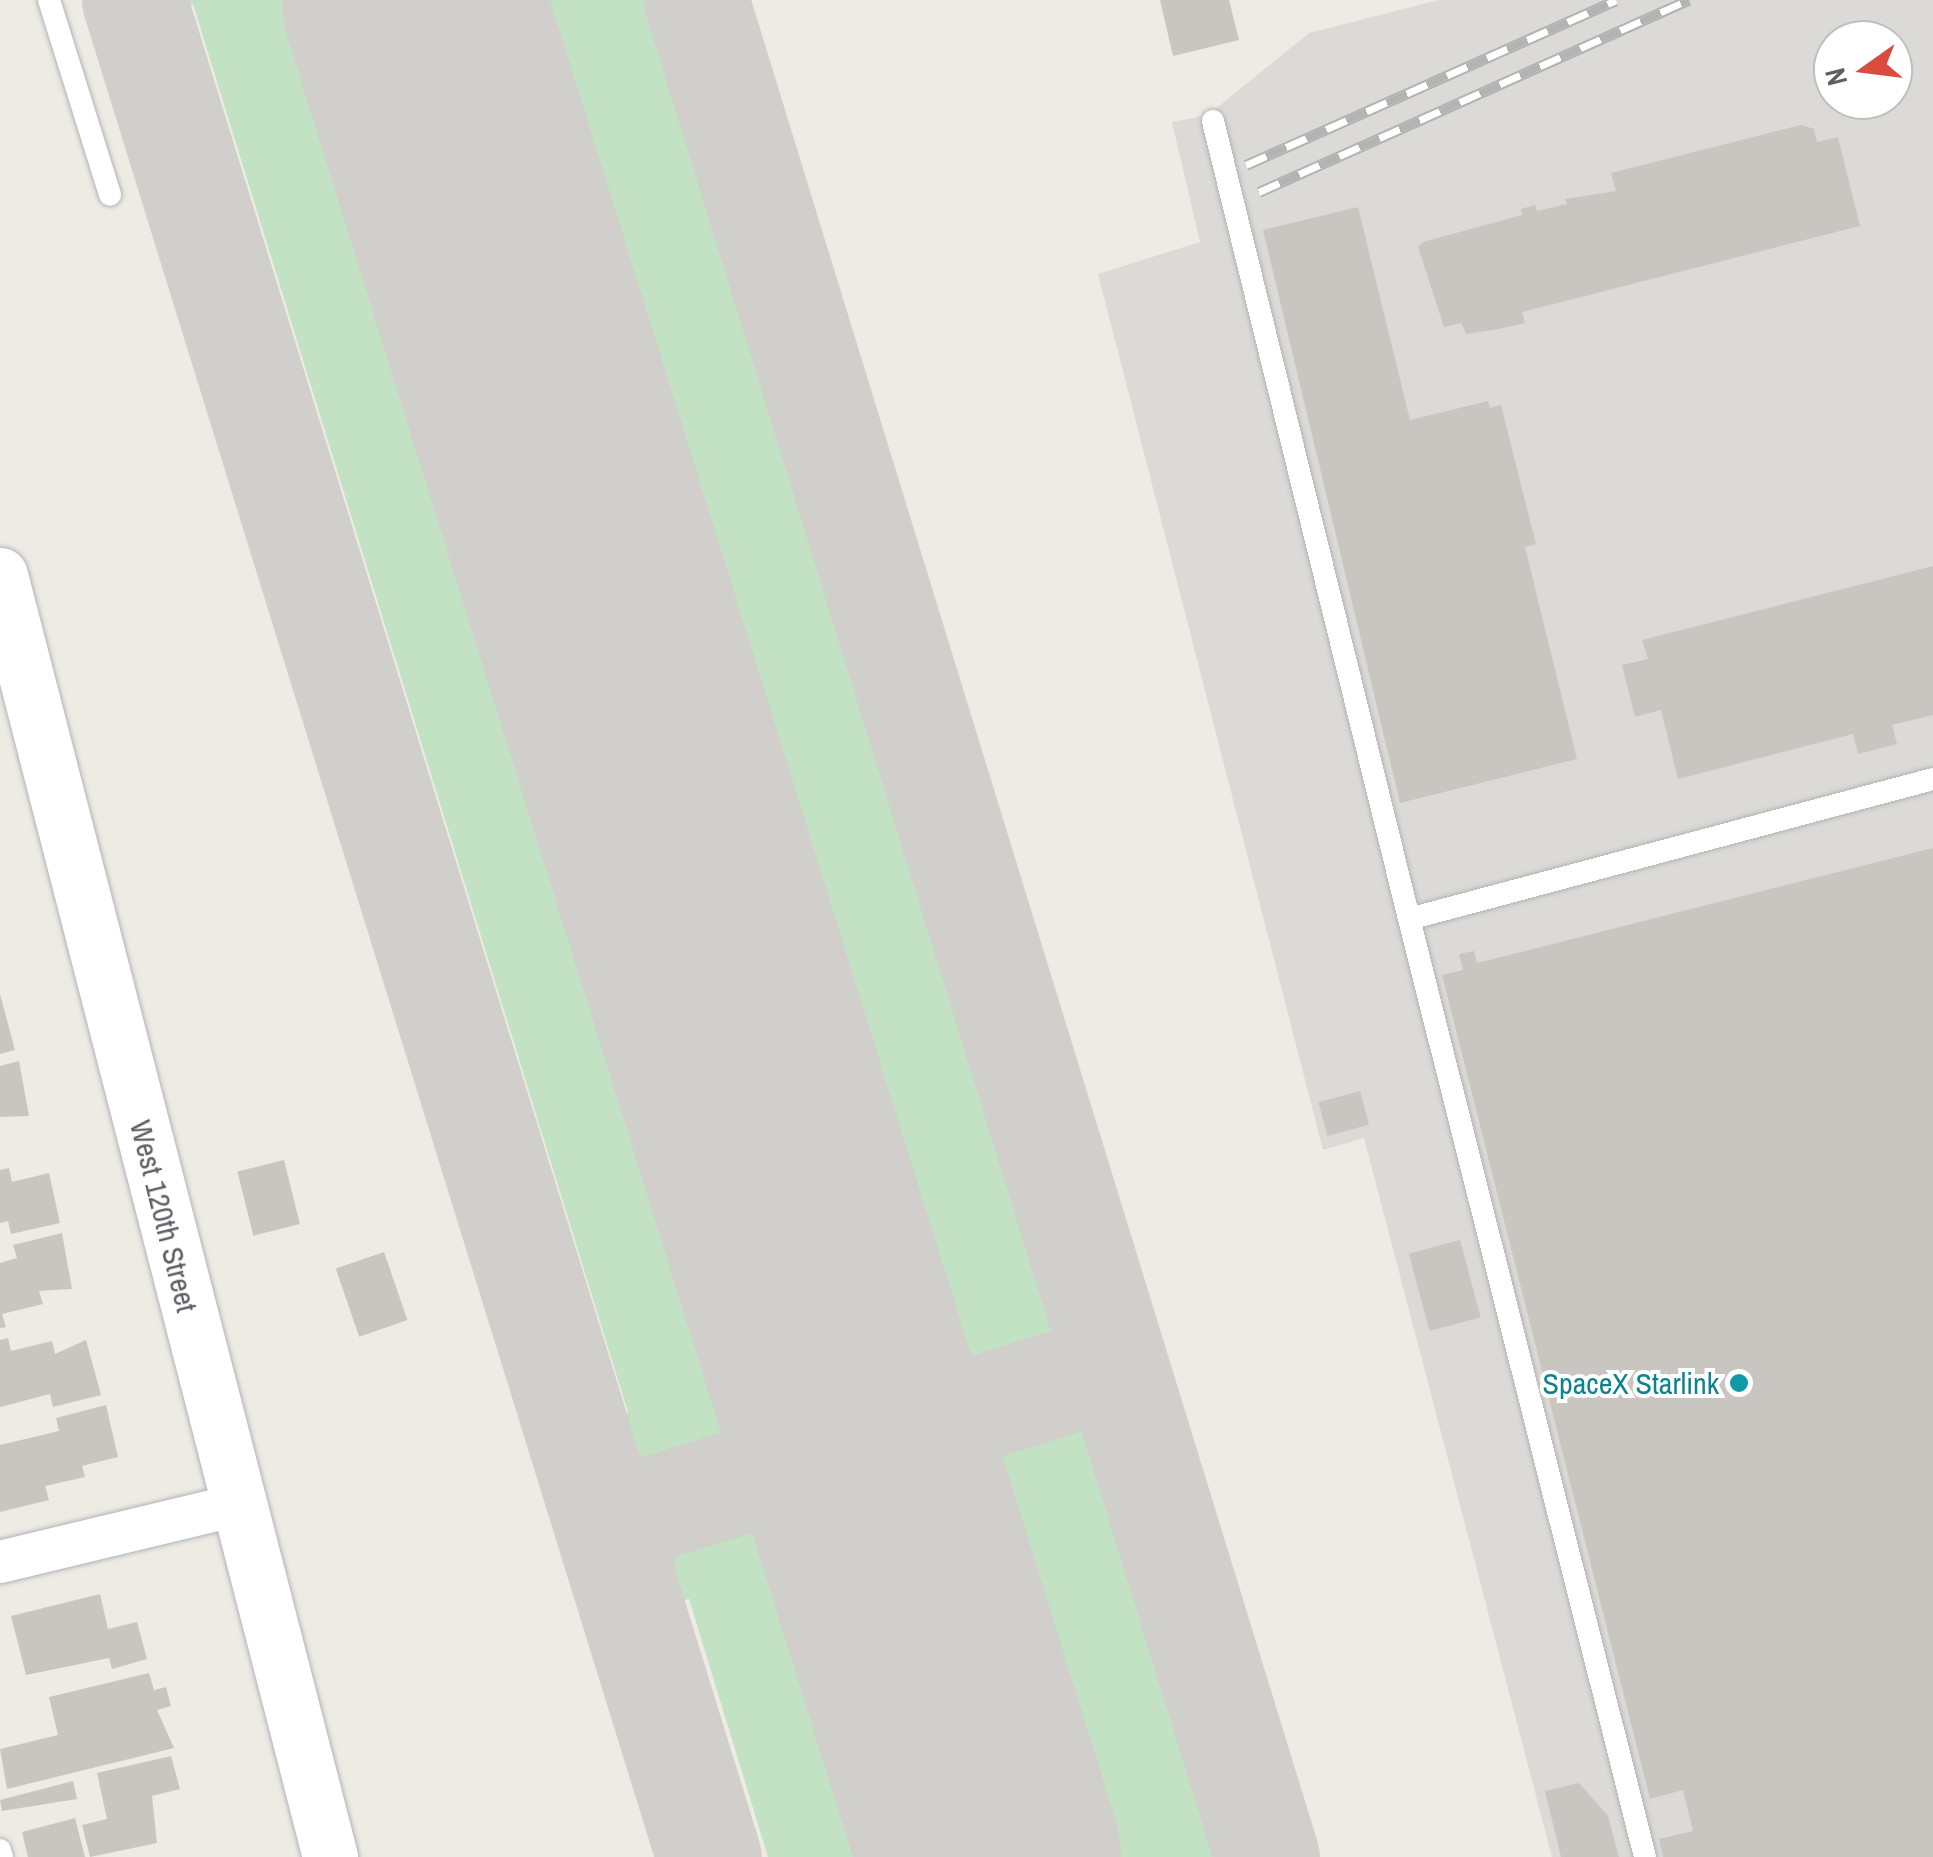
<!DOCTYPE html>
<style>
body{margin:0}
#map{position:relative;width:1933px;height:1857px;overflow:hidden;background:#edebe4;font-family:"Archivo Narrow",sans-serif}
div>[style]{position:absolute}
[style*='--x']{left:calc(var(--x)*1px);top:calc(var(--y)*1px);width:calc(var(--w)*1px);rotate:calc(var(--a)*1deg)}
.industrial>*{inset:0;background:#dcdad6}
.green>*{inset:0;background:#c3e2c3}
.taxiway>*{height:105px;margin:-52.5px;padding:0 52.5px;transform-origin:52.5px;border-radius:52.5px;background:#d0cfcc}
.runway>*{height:262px;margin:-131px;padding:0 131px;transform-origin:131px;border-radius:131px;background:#d0cfcc}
.building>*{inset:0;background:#c9c6c1;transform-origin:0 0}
.roads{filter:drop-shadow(0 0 2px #b1b4b8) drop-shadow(0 0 2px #b1b4b8)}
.service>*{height:22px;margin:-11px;padding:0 11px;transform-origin:11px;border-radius:11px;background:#fff}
.minor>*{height:42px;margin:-21px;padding:0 21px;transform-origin:21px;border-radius:21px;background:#fff}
.secondary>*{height:55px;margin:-27.5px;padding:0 27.5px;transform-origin:27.5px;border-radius:27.5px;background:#fff}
.rail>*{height:11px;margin-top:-5.5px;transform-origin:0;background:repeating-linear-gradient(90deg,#fff 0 22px,#b2b3b3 0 44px);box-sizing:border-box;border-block:2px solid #b2b3b3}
.dots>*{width:28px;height:28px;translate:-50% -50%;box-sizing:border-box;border:5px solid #fff;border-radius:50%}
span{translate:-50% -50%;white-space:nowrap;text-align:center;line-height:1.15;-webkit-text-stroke:8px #fff;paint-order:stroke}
.street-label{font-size:30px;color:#5c5f63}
.culture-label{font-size:30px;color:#0d838f}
.right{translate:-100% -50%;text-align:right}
.north{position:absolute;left:1813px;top:20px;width:100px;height:100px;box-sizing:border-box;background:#fff;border:2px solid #bebfc1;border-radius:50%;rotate:256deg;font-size:28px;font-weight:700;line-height:40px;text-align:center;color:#5c5f63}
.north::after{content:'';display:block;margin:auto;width:35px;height:45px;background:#d94c3e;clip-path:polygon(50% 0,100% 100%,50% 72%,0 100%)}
</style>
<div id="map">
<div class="industrial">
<i style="clip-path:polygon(evenodd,1439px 0,1933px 0,1933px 1857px,1552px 1857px,1364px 1138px,1323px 1150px,1098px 274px,1200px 242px,1172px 122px,1208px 115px,1309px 33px,1439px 0,1833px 40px,1893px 40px,1893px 100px,1833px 100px,1833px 40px)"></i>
</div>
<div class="green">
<i style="clip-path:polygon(177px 0,301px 0,737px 1408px,757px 1404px,752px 1431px,734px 1449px,657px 1464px,641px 1460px,623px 1436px,619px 1421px,628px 1412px,193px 4px,179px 7px)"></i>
<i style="clip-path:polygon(532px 0,657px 0,1060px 1309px,1056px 1338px,1042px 1350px,980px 1367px,959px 1358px,946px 1341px)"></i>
<i style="clip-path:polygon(1067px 1421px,1084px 1422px,1101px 1436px,1231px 1857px,1110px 1857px,990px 1467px,993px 1449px,1005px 1439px)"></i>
<i style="clip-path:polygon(760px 1512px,780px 1515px,797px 1528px,801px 1541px,783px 1548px,878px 1857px,768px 1857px,689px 1599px,675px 1602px,671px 1591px,668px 1572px,681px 1540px)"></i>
</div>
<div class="taxiway">
<i style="--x:134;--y:0;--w:1944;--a:72.8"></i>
<i style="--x:696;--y:0;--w:1943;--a:72.91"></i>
<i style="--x:753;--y:1478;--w:32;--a:-18"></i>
<i style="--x:783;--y:1468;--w:47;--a:-36.4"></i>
<i style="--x:821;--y:1440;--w:33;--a:-70"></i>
<i style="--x:832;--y:1409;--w:76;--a:-93.8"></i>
<i style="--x:892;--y:1543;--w:33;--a:-97"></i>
<i style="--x:888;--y:1510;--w:40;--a:-77"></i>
<i style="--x:897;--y:1471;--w:45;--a:-57.7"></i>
<i style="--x:921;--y:1433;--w:26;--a:-32"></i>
<i style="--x:621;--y:1572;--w:34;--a:-88"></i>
<i style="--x:622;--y:1538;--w:23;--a:-61"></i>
<i style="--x:633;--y:1518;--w:15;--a:-32"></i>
<i style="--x:646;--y:1510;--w:453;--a:-17.1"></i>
<i style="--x:1079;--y:1377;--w:21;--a:-37"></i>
<i style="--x:1096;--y:1364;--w:32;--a:-72"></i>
</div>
<div class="runway">
<i style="--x:413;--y:0;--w:1945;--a:72.74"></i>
</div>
<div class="building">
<i style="clip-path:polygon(1160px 0,1229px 0,1239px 40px,1173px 56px)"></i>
<i style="clip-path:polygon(1801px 125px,1814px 129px,1817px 142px,1838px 137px,1860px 226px,1522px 312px,1525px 323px,1499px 329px,1466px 334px,1461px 323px,1444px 327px,1418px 247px,1423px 242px,1522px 215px,1521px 209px,1535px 205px,1537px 211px,1567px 204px,1565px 199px,1616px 191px,1611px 173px)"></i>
<i style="clip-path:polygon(1358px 207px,1410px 420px,1488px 401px,1490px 408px,1501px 405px,1536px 544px,1525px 547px,1577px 759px,1400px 803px,1263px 230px)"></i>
<i style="clip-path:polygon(1933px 566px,1933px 715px,1892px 725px,1897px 744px,1858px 754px,1853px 734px,1678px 779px,1661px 710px,1635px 717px,1622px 665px,1648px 659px,1642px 640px)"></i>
<i style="clip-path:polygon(1933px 848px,1933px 1857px,1663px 1857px,1659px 1839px,1693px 1831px,1683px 1790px,1650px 1799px,1442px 975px,1463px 970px,1459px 954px,1474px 951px,1477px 963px)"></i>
<i style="clip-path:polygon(0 994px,15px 1050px,0 1054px)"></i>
<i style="clip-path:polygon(19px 1061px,29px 1116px,0 1117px,0 1066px)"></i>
<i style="left:1360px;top:1091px;width:35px;height:43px;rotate:75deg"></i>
<i style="left:284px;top:1160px;width:66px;height:48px;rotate:76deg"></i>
<i style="clip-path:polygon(9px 1168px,12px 1182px,49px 1173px,60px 1223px,11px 1234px,8px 1221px,0 1223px,0 1170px)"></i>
<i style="clip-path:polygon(62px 1233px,72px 1289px,39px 1291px,43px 1304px,2px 1314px,6px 1327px,0 1328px,0 1263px,17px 1258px,13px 1245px)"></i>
<i style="left:1460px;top:1240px;width:80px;height:53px;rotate:75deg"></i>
<i style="left:384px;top:1252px;width:72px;height:51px;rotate:71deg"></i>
<i style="clip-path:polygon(8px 1338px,11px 1351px,52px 1341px,55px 1354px,86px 1340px,101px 1395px,53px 1407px,50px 1394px,0 1407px,0 1340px)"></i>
<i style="clip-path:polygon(106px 1405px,118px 1457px,82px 1466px,85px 1477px,45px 1486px,49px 1500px,0 1512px,0 1445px,59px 1431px,56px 1418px)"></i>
<i style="clip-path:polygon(100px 1594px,108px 1629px,137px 1622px,147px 1659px,112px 1669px,109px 1658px,26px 1675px,11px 1616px)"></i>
<i style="clip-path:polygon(149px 1673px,154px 1690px,166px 1687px,171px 1706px,157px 1710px,174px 1748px,7px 1789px,0 1749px,58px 1735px,49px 1697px)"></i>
<i style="clip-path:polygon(171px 1756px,180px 1789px,152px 1796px,157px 1843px,90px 1857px,82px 1825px,107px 1819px,97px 1773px)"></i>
<i style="clip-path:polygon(73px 1781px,77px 1799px,2px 1811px,0 1800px)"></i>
<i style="clip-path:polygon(1579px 1783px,1608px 1816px,1619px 1857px,1561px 1857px,1545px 1791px)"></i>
<i style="clip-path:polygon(75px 1818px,85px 1857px,28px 1857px,22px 1832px)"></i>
</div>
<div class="roads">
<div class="service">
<i style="--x:49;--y:0;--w:204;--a:72.6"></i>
<i style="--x:1213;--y:121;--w:822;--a:76.2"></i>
<i style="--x:0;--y:1850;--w:7;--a:74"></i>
<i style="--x:1645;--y:1857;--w:967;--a:-104.12"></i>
<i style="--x:1409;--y:919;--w:542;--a:-14.96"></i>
</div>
<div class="minor">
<i style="--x:0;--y:1562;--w:245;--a:-13.5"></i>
</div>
<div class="secondary">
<i style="--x:0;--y:575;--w:1324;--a:75.56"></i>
</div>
</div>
<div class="rail">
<i style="--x:1246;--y:165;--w:405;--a:-24"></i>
<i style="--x:1259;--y:192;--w:471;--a:-24.1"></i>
</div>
<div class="dots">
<i style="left:1739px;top:1383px;background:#0f9aa8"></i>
</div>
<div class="street-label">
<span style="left:164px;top:1216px;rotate:76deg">West 120th Street</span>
</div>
<div class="culture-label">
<span class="right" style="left:1719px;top:1383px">SpaceX Starlink</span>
</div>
<div class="north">N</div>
</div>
